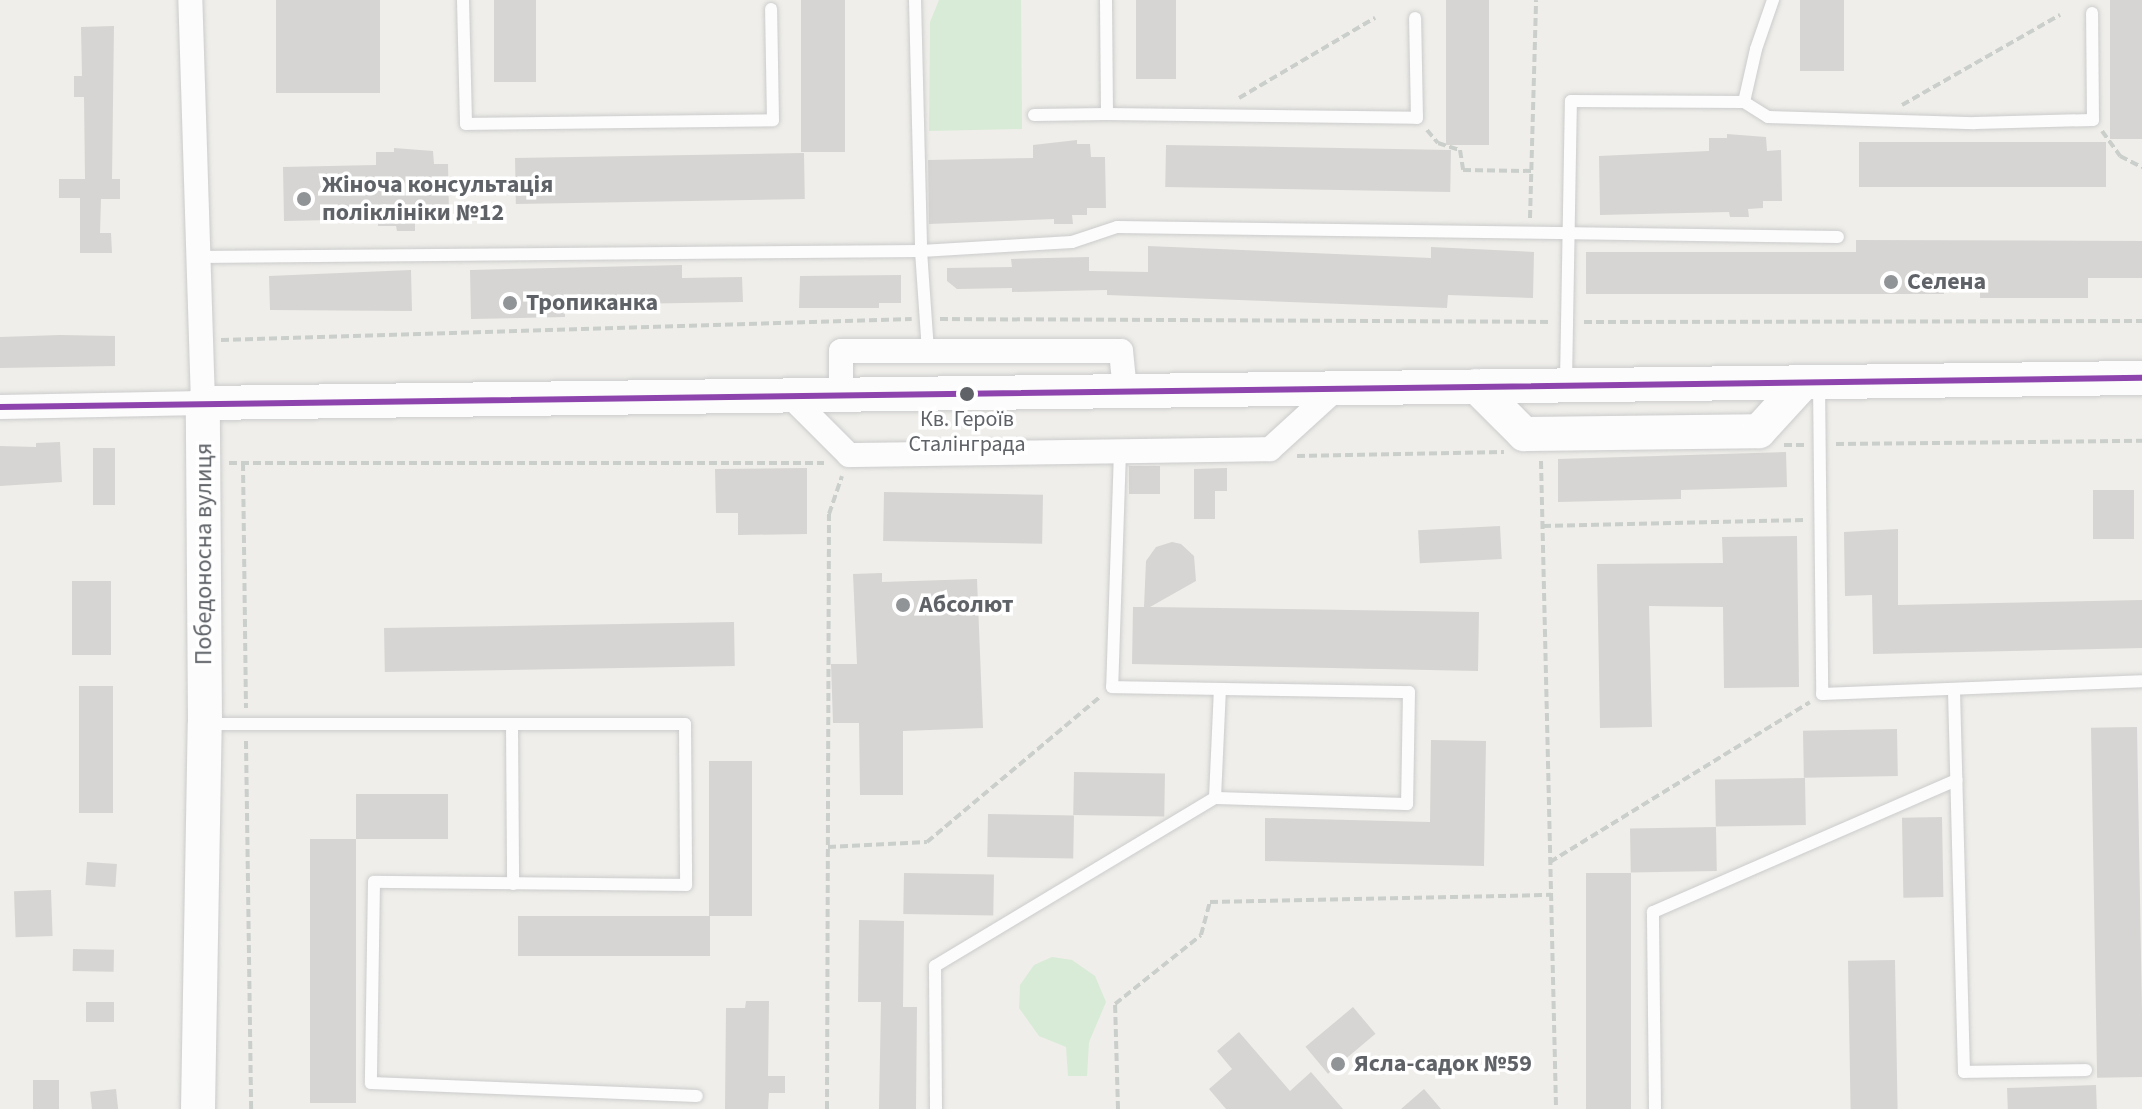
<!DOCTYPE html>
<meta charset="utf-8">
<style>
body{margin:0}
#map{position:relative;width:2142px;height:1109px;overflow:hidden;background:#efeeea;font-family:"Source Sans 3",sans-serif}
div>[style]{position:absolute}
[style*='--x']{left:calc(var(--x)*1px);top:calc(var(--y)*1px);width:calc(var(--w)*1px);rotate:calc(var(--a)*1deg)}
.green>*{inset:0;background:#d8ebd6}
.building>*{inset:0;background:#d6d5d3;transform-origin:0 0}
.path>*{height:4px;margin-top:-2px;transform-origin:0;background:repeating-linear-gradient(90deg,#cacfcc 0 8px,transparent 0 12px)}
.roads{filter:drop-shadow(0 0 2px #cbcccc) drop-shadow(0 0 2px #cbcccc)}
.lane>*{height:12px;margin:-6px;padding:0 6px;transform-origin:6px;border-radius:6px;background:#fdfcfc}
.street>*{height:24px;margin:-12px;padding:0 12px;transform-origin:12px;border-radius:12px;background:#fdfcfc}
.secondary>*{height:34px;margin:-17px;padding:0 17px;transform-origin:17px;border-radius:17px;background:#fdfcfc}
.bus-1>*{height:6px;margin:-3px;padding:0 3px;transform-origin:3px;border-radius:3px;background:#8e44ad}
.dots>*{width:22px;height:22px;translate:-50% -50%;box-sizing:border-box;border:4px solid #fff;border-radius:50%}
span{translate:-50% -50%;white-space:nowrap;text-align:center;line-height:1.15;-webkit-text-stroke:7px #fff;paint-order:stroke}
.bus-label{font-size:22px;color:#5f6368}
.poi-label{font-size:24px;color:#5f6368;font-weight:700}
.left{translate:0 -50%;text-align:left}
.street-label{font-size:24px;color:#5f6368}
</style>
<div id="map">
<div class="green">
<i style="clip-path:polygon(939px 0,1021px 0,1022px 129px,929px 131px,930px 22px)"></i>
<i style="clip-path:polygon(1052px 957px,1072px 960px,1095px 976px,1106px 1002px,1089px 1042px,1087px 1076px,1068px 1076px,1066px 1047px,1039px 1036px,1019px 1008px,1020px 985px,1034px 965px)"></i>
</div>
<div class="building">
<i style="left:276px;top:0;width:104px;height:93px"></i>
<i style="left:494px;top:0;width:42px;height:82px"></i>
<i style="left:801px;top:0;width:44px;height:152px"></i>
<i style="left:1136px;top:0;width:40px;height:79px"></i>
<i style="left:1446px;top:0;width:43px;height:145px"></i>
<i style="left:1800px;top:0;width:44px;height:71px"></i>
<i style="left:2110px;top:0;width:32px;height:139px"></i>
<i style="clip-path:polygon(114px 26px,112px 179px,120px 179px,120px 199px,101px 199px,100px 233px,111px 233px,112px 253px,80px 253px,80px 198px,59px 198px,59px 179px,85px 179px,84px 97px,74px 97px,74px 76px,82px 76px,81px 27px)"></i>
<i style="clip-path:polygon(1727px 134px,1766px 137px,1767px 151px,1781px 150px,1782px 201px,1763px 201px,1763px 208px,1748px 209px,1749px 217px,1730px 217px,1729px 212px,1600px 215px,1599px 156px,1709px 151px,1709px 138px,1727px 138px)"></i>
<i style="clip-path:polygon(1077px 140px,1077px 144px,1090px 144px,1091px 157px,1105px 157px,1106px 208px,1087px 208px,1087px 215px,1072px 215px,1073px 224px,1054px 224px,1054px 219px,929px 224px,928px 160px,1033px 158px,1033px 145px)"></i>
<i style="left:2106px;top:142px;width:45px;height:247px;rotate:90deg"></i>
<i style="left:1166px;top:145px;width:285px;height:42px;rotate:1deg"></i>
<i style="clip-path:polygon(394px 148px,433px 151px,434px 164px,448px 164px,449px 215px,430px 215px,430px 222px,415px 223px,415px 231px,397px 231px,396px 226px,378px 226px,378px 219px,284px 221px,283px 167px,376px 165px,376px 152px,394px 152px)"></i>
<i style="left:804px;top:153px;width:46px;height:289px;rotate:89deg"></i>
<i style="clip-path:polygon(1856px 240px,2142px 241px,2142px 278px,2088px 278px,2088px 298px,1980px 298px,1980px 282px,1944px 282px,1944px 294px,1586px 294px,1586px 252px,1856px 252px)"></i>
<i style="clip-path:polygon(1148px 246px,1431px 258px,1431px 247px,1534px 252px,1533px 298px,1448px 295px,1447px 308px,1107px 295px,1107px 290px,1012px 292px,1012px 288px,957px 289px,947px 281px,947px 268px,1012px 267px,1011px 259px,1089px 257px,1089px 271px,1148px 272px)"></i>
<i style="clip-path:polygon(682px 265px,682px 278px,742px 277px,743px 302px,565px 305px,565px 317px,471px 319px,470px 270px)"></i>
<i style="clip-path:polygon(411px 270px,412px 311px,270px 310px,269px 276px)"></i>
<i style="clip-path:polygon(901px 275px,901px 303px,879px 303px,879px 308px,799px 308px,800px 276px)"></i>
<i style="clip-path:polygon(60px 335px,115px 336px,115px 366px,0 368px,0 337px)"></i>
<i style="clip-path:polygon(60px 442px,62px 482px,0 486px,0 446px,36px 447px,36px 443px)"></i>
<i style="left:93px;top:448px;width:22px;height:57px"></i>
<i style="clip-path:polygon(1786px 452px,1787px 487px,1681px 490px,1681px 499px,1558px 502px,1558px 459px)"></i>
<i style="left:1129px;top:466px;width:31px;height:28px"></i>
<i style="clip-path:polygon(807px 468px,807px 534px,738px 535px,738px 513px,716px 513px,715px 469px)"></i>
<i style="clip-path:polygon(1227px 468px,1227px 491px,1215px 491px,1215px 519px,1194px 519px,1194px 469px)"></i>
<i style="left:2093px;top:490px;width:41px;height:49px"></i>
<i style="left:884px;top:492px;width:159px;height:49px;rotate:1deg"></i>
<i style="left:1500px;top:526px;width:33px;height:82px;rotate:87deg"></i>
<i style="clip-path:polygon(1898px 529px,1898px 605px,2142px 600px,2142px 648px,1873px 654px,1872px 595px,1845px 596px,1844px 532px)"></i>
<i style="clip-path:polygon(1797px 536px,1799px 687px,1724px 688px,1723px 607px,1649px 606px,1652px 727px,1600px 728px,1597px 564px,1723px 563px,1722px 537px)"></i>
<i style="clip-path:polygon(1172px 542px,1181px 544px,1194px 556px,1196px 581px,1150px 607px,1479px 612px,1478px 671px,1132px 664px,1133px 607px,1144px 607px,1146px 561px,1156px 547px)"></i>
<i style="clip-path:polygon(882px 573px,882px 582px,977px 579px,983px 728px,903px 731px,903px 795px,860px 795px,859px 723px,833px 723px,831px 664px,857px 664px,853px 574px)"></i>
<i style="left:72px;top:581px;width:39px;height:74px"></i>
<i style="left:734px;top:622px;width:44px;height:350px;rotate:89deg"></i>
<i style="left:113px;top:686px;width:127px;height:34px;rotate:90deg"></i>
<i style="left:2137px;top:727px;width:350px;height:46px;rotate:89deg"></i>
<i style="left:1897px;top:729px;width:47px;height:94px;rotate:89deg"></i>
<i style="clip-path:polygon(1431px 740px,1486px 741px,1484px 866px,1265px 861px,1265px 818px,1430px 822px)"></i>
<i style="left:709px;top:761px;width:43px;height:155px"></i>
<i style="left:1074px;top:772px;width:91px;height:43px;rotate:1deg"></i>
<i style="left:1805px;top:778px;width:47px;height:90px;rotate:89deg"></i>
<i style="left:356px;top:794px;width:92px;height:45px"></i>
<i style="left:988px;top:814px;width:86px;height:43px;rotate:1deg"></i>
<i style="left:1942px;top:817px;width:80px;height:40px;rotate:89deg"></i>
<i style="left:1716px;top:827px;width:44px;height:86px;rotate:89deg"></i>
<i style="left:356px;top:839px;width:264px;height:46px;rotate:90deg"></i>
<i style="left:87px;top:862px;width:30px;height:23px;rotate:4deg"></i>
<i style="left:904px;top:873px;width:90px;height:41px;rotate:1deg"></i>
<i style="left:1586px;top:873px;width:45px;height:236px"></i>
<i style="left:51px;top:890px;width:46px;height:37px;rotate:88deg"></i>
<i style="left:710px;top:916px;width:40px;height:192px;rotate:90deg"></i>
<i style="clip-path:polygon(859px 920px,904px 921px,903px 1007px,917px 1007px,916px 1109px,879px 1109px,881px 1002px,858px 1002px)"></i>
<i style="left:73px;top:949px;width:41px;height:22px;rotate:1deg"></i>
<i style="left:1895px;top:960px;width:149px;height:47px;rotate:89deg"></i>
<i style="clip-path:polygon(746px 1001px,769px 1001px,768px 1076px,785px 1076px,785px 1093px,769px 1093px,768px 1109px,725px 1109px,726px 1008px,745px 1008px)"></i>
<i style="left:114px;top:1002px;width:20px;height:28px;rotate:90deg"></i>
<i style="left:1353px;top:1007px;width:35px;height:62px;rotate:50deg"></i>
<i style="clip-path:polygon(1239px 1032px,1290px 1091px,1311px 1072px,1343px 1109px,1226px 1109px,1209px 1089px,1232px 1069px,1217px 1051px)"></i>
<i style="left:33px;top:1080px;width:26px;height:29px"></i>
<i style="left:2096px;top:1085px;width:24px;height:89px;rotate:88deg"></i>
<i style="left:116px;top:1089px;width:20px;height:26px;rotate:84deg"></i>
<i style="clip-path:polygon(1424px 1089px,1441px 1109px,1401px 1109px)"></i>
</div>
<div class="path">
<i style="--x:1239;--y:98;--w:158;--a:-30.5"></i>
<i style="--x:1902;--y:105;--w:182;--a:-29.7"></i>
<i style="--x:1427;--y:130;--w:17;--a:50"></i>
<i style="--x:1438;--y:143;--w:23;--a:18"></i>
<i style="--x:1460;--y:150;--w:20;--a:81"></i>
<i style="--x:1463;--y:170;--w:69;--a:0.8"></i>
<i style="--x:2102;--y:131;--w:31;--a:54"></i>
<i style="--x:2120;--y:156;--w:25;--a:27"></i>
<i style="--x:1530;--y:218;--w:218;--a:-88.4"></i>
<i style="--x:940;--y:319;--w:612;--a:0.28"></i>
<i style="--x:1584;--y:322;--w:558;--a:-0.1"></i>
<i style="--x:221;--y:340;--w:691;--a:-1.74"></i>
<i style="--x:1836;--y:444;--w:306;--a:-0.6"></i>
<i style="--x:1784;--y:445;--w:20;--a:0"></i>
<i style="--x:1297;--y:456;--w:207;--a:-1.1"></i>
<i style="--x:1541;--y:461;--w:648;--a:88.67"></i>
<i style="--x:229;--y:463;--w:595;--a:0"></i>
<i style="--x:243;--y:463;--w:245;--a:89.3"></i>
<i style="--x:1543;--y:526;--w:261;--a:-1.3"></i>
<i style="--x:246;--y:741;--w:368;--a:89.2"></i>
<i style="--x:828;--y:847;--w:99;--a:-2.9"></i>
<i style="--x:927;--y:842;--w:226;--a:-40"></i>
<i style="--x:1550;--y:862;--w:305;--a:-31.6"></i>
<i style="--x:827;--y:1109;--w:595;--a:-89.81"></i>
<i style="--x:829;--y:514;--w:40;--a:-71.1"></i>
<i style="--x:1118;--y:1109;--w:105;--a:-91.6"></i>
<i style="--x:1115;--y:1004;--w:110;--a:-38.7"></i>
<i style="--x:1201;--y:935;--w:34;--a:-75"></i>
<i style="--x:1210;--y:902;--w:341;--a:-1.2"></i>
</div>
<div class="roads">
<div class="lane">
<i style="--x:463;--y:0;--w:124;--a:88.6"></i>
<i style="--x:466;--y:124;--w:307;--a:-0.7"></i>
<i style="--x:773;--y:120;--w:111;--a:-91"></i>
<i style="--x:915;--y:0;--w:251;--a:88.6"></i>
<i style="--x:921;--y:251;--w:100;--a:86"></i>
<i style="--x:1106;--y:0;--w:114;--a:89.5"></i>
<i style="--x:1107;--y:114;--w:310;--a:0.7"></i>
<i style="--x:1417;--y:118;--w:100;--a:-91.1"></i>
<i style="--x:1744;--y:102;--w:54;--a:-77.2"></i>
<i style="--x:1756;--y:49;--w:52;--a:-70.9"></i>
<i style="--x:1034;--y:115;--w:73;--a:-0.8"></i>
<i style="--x:198;--y:257;--w:723;--a:-0.48"></i>
<i style="--x:921;--y:251;--w:151;--a:-3.4"></i>
<i style="--x:1072;--y:242;--w:47;--a:-18.4"></i>
<i style="--x:1117;--y:227;--w:721;--a:0.79"></i>
<i style="--x:1566;--y:382;--w:281;--a:-89"></i>
<i style="--x:1571;--y:101;--w:173;--a:0.3"></i>
<i style="--x:1744;--y:102;--w:28;--a:32"></i>
<i style="--x:1768;--y:117;--w:207;--a:1.7"></i>
<i style="--x:1975;--y:123;--w:118;--a:-1.5"></i>
<i style="--x:2093;--y:120;--w:107;--a:-90.5"></i>
<i style="--x:1819;--y:383;--w:311;--a:89.4"></i>
<i style="--x:1822;--y:694;--w:320;--a:-2.3"></i>
<i style="--x:1120;--y:451;--w:236;--a:91.9"></i>
<i style="--x:1112;--y:687;--w:297;--a:1"></i>
<i style="--x:1409;--y:692;--w:112;--a:91"></i>
<i style="--x:1407;--y:804;--w:192;--a:-178.2"></i>
<i style="--x:1215;--y:798;--w:109;--a:-87.4"></i>
<i style="--x:1954;--y:691;--w:381;--a:88.5"></i>
<i style="--x:1964;--y:1072;--w:122;--a:-0.9"></i>
<i style="--x:209;--y:724;--w:476;--a:0"></i>
<i style="--x:685;--y:724;--w:161;--a:89.6"></i>
<i style="--x:686;--y:885;--w:312;--a:-179.4"></i>
<i style="--x:374;--y:882;--w:201;--a:90.9"></i>
<i style="--x:371;--y:1083;--w:326;--a:2.3"></i>
<i style="--x:512;--y:724;--w:160;--a:89.6"></i>
<i style="--x:936;--y:1109;--w:143;--a:-90.4"></i>
<i style="--x:935;--y:966;--w:327;--a:-31"></i>
<i style="--x:1655;--y:1109;--w:197;--a:-90.6"></i>
<i style="--x:1653;--y:912;--w:331;--a:-23.5"></i>
</div>
<div class="street">
<i style="--x:788;--y:394;--w:86;--a:45"></i>
<i style="--x:849;--y:455;--w:421;--a:-0.8"></i>
<i style="--x:1270;--y:449;--w:91;--a:-42.3"></i>
<i style="--x:841;--y:394;--w:43;--a:-90"></i>
<i style="--x:841;--y:351;--w:280;--a:0"></i>
<i style="--x:1121;--y:351;--w:40;--a:84.3"></i>
<i style="--x:0;--y:407;--w:203;--a:-1.1"></i>
<i style="--x:203;--y:403;--w:403;--a:-91.8"></i>
</div>
<div class="secondary">
<i style="--x:1476;--y:386;--w:68;--a:45"></i>
<i style="--x:1524;--y:434;--w:235;--a:-0.7"></i>
<i style="--x:1759;--y:431;--w:65;--a:-47.5"></i>
<i style="--x:198;--y:1109;--w:385;--a:-89"></i>
<i style="--x:205;--y:724;--w:321;--a:-90.4"></i>
<i style="--x:203;--y:403;--w:1939;--a:-0.74"></i>
</div>
</div>
<div class="bus-1">
<i style="--x:0;--y:407;--w:2142;--a:-0.78"></i>
</div>
<div class="dots">
<i style="left:304px;top:199px;background:#919496"></i>
<i style="left:1891px;top:282px;background:#919496"></i>
<i style="left:510px;top:303px;background:#919496"></i>
<i style="left:967px;top:394px;background:#5f6368"></i>
<i style="left:903px;top:605px;background:#919496"></i>
<i style="left:1338px;top:1064px;background:#919496"></i>
</div>
<div class="bus-label">
<span style="left:967px;top:432px">Кв. Героїв<br>Сталінграда</span>
</div>
<div class="poi-label">
<span class="left" style="left:322px;top:199px">Жіноча консультація<br>поліклініки №12</span>
<span class="left" style="left:1907px;top:282px">Селена</span>
<span class="left" style="left:526px;top:303px">Тропиканка</span>
<span class="left" style="left:919px;top:605px">Абсолют</span>
<span class="left" style="left:1354px;top:1064px">Ясла-садок №59</span>
</div>
<div class="street-label">
<span style="left:204px;top:554px;rotate:-90deg">Победоносна вулиця</span>
</div>
</div>
